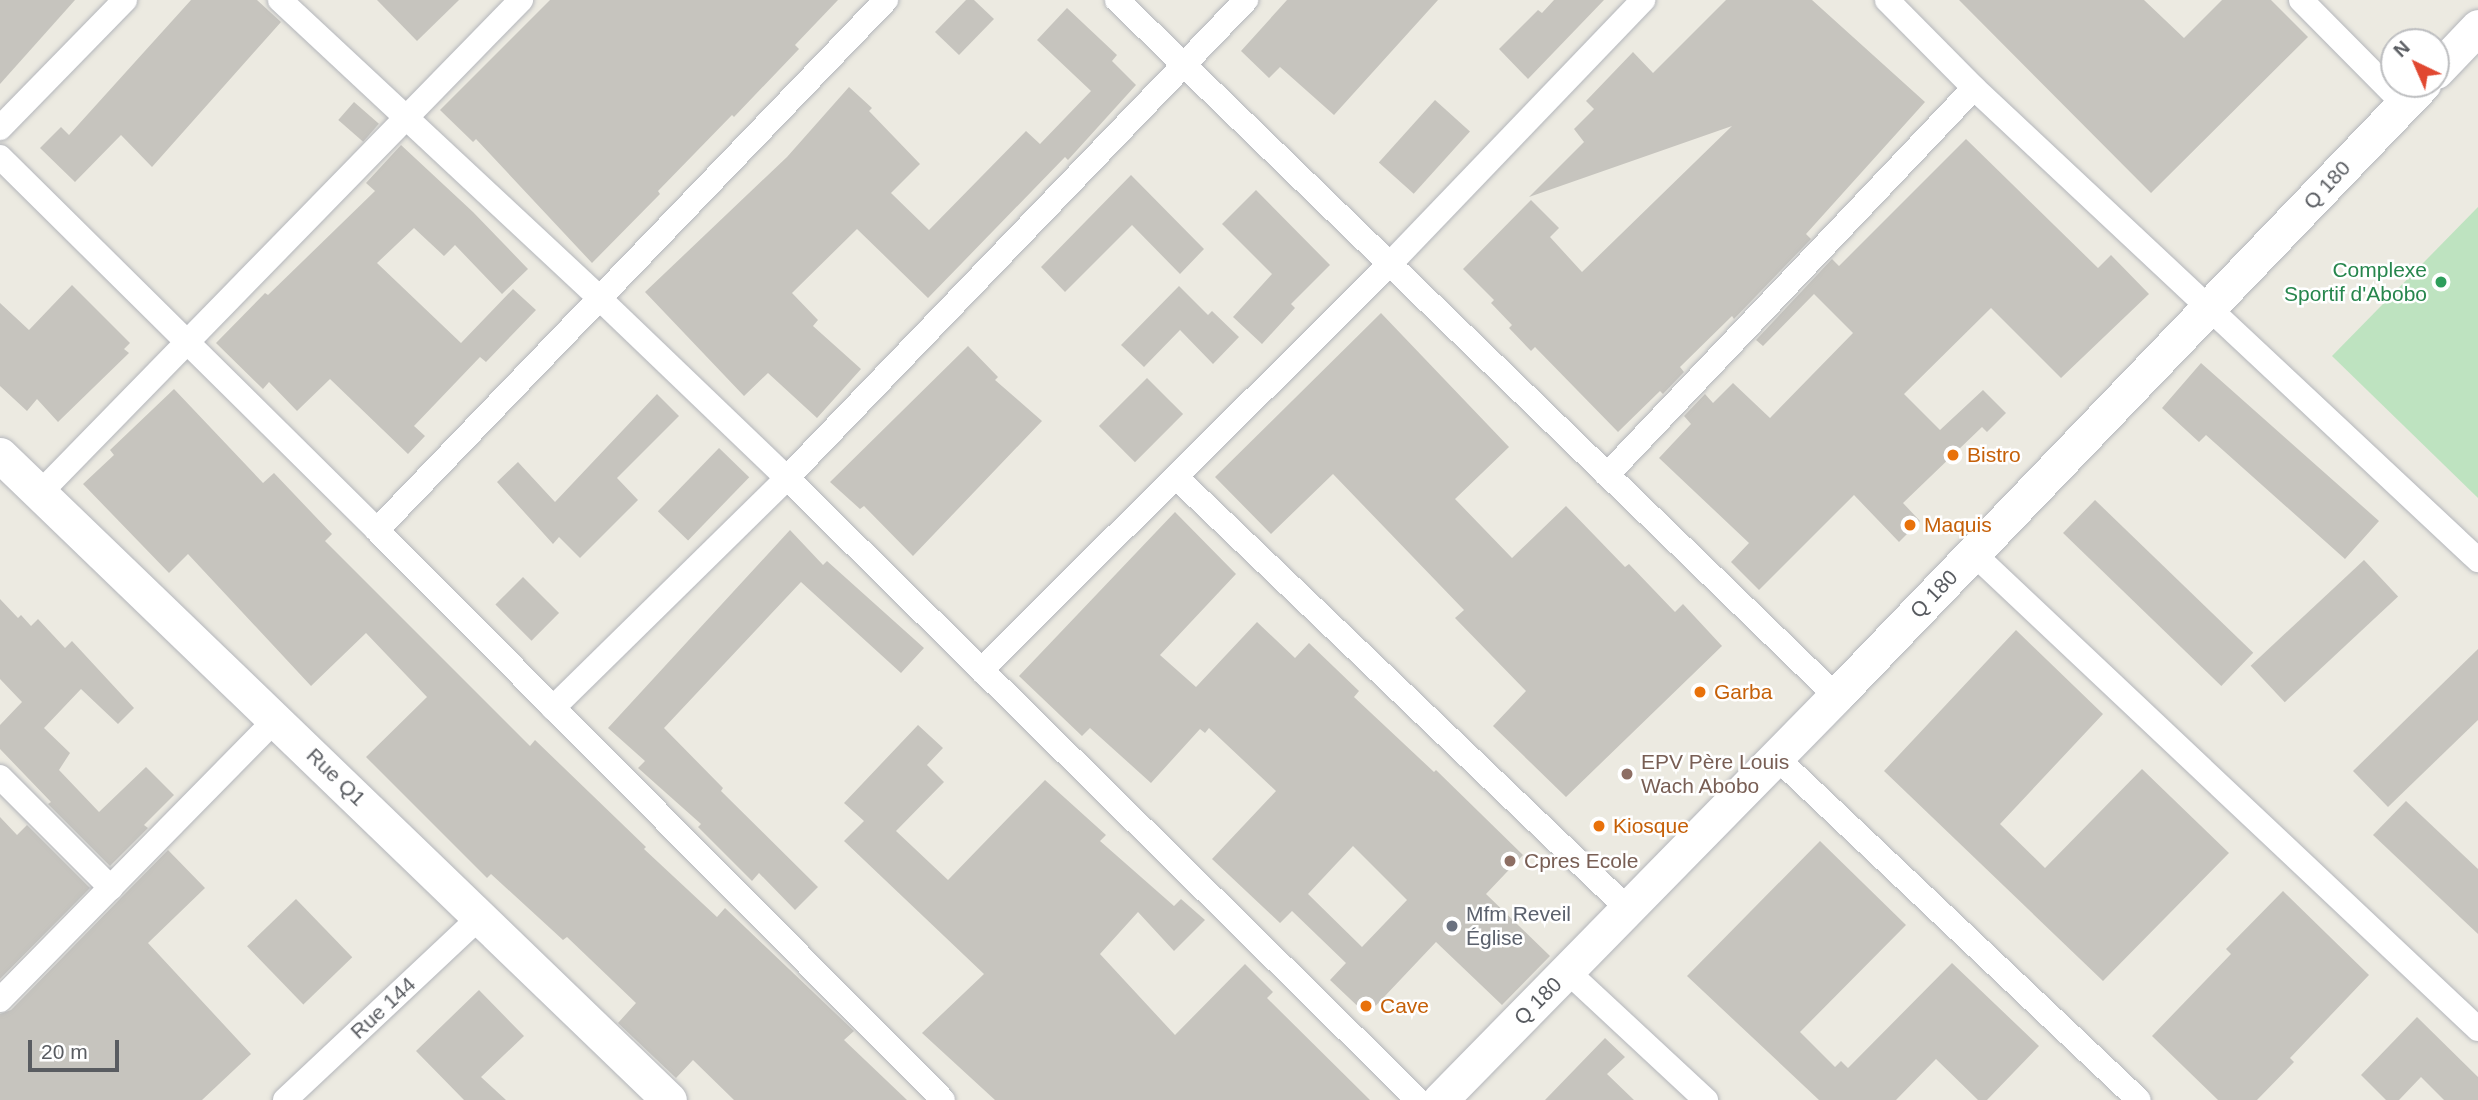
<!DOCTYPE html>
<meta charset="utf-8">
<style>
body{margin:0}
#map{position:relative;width:2478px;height:1100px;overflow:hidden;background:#eceae1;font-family:Helvetica,sans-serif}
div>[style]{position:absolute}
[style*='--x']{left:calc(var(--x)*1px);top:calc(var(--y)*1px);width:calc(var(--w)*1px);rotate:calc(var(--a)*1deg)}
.green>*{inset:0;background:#bee3c0}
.building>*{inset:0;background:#c6c4be;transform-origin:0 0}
.roads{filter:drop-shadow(0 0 2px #b4b6bb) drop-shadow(0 0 2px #b4b6bb)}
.street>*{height:24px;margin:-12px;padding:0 12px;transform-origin:12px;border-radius:12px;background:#fff}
.secondary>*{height:35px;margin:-17.5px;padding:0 17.5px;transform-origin:17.5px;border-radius:17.5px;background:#fff}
.dots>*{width:19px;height:19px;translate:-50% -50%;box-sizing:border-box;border:4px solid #fff;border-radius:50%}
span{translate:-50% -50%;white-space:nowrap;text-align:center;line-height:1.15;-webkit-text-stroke:5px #fff;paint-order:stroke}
.street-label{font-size:21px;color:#595c61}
.leisure-label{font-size:21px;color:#27864d}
.right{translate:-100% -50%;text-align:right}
.food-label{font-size:21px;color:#c56008}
.left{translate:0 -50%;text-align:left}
.education-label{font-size:21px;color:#785e54}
.worship-label{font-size:21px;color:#5b616d}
.north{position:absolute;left:2380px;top:28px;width:70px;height:70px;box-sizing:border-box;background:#fff;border:2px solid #bdbec0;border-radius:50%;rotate:316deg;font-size:19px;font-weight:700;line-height:28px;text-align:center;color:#595c61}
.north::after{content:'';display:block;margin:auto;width:24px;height:32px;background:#e14831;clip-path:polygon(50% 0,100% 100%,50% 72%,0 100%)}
.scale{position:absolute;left:28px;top:1040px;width:91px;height:32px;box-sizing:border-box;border:4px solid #595c61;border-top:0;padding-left:9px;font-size:21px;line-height:24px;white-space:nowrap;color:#595c61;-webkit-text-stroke:5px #fff;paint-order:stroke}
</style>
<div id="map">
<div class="green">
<i style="clip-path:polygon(2478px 207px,2478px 498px,2332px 356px)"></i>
</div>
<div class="building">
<i style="clip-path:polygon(0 0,75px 0,0 84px)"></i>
<i style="clip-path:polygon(191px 0,257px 0,281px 22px,152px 167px,121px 135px,75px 182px,40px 148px,61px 127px,69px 135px)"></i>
<i style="clip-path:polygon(377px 0,459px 0,417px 41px)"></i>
<i style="clip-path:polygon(550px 0,838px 0,795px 45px,799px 49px,734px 117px,732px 115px,658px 191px,660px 194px,592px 263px,476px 139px,473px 142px,440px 110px)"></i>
<i style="clip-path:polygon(966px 0,974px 0,994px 19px,959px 55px,935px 32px)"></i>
<i style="clip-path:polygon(1287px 0,1438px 0,1334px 115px,1280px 67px,1269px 78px,1241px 51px)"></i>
<i style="clip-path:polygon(1554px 0,1604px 0,1528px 79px,1499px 49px,1538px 10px,1542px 13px)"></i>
<i style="clip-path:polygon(1726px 0,1812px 0,1925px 102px,1806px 234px,1811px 239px,1734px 319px,1732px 316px,1680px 367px,1684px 372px,1663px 394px,1660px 391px,1618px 432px,1535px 347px,1531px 351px,1509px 328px,1512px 325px,1491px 303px,1494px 300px,1463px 269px,1531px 200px,1559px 228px,1550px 237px,1582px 272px,1732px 126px,1529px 197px,1584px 142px,1574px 129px,1594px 109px,1586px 101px,1633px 52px,1653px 73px)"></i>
<i style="clip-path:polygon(1959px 0,2144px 0,2184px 38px,2222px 0,2271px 0,2308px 37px,2151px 193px)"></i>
<i style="clip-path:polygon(1067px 8px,1117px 55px,1112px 61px,1136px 85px,1068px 160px,1065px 157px,928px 298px,857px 229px,792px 293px,818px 320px,813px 326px,861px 369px,817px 418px,768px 373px,744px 396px,645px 292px,787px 157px,849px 87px,872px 108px,869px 111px,920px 164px,891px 193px,929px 230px,1026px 131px,1040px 144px,1091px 91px,1037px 40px)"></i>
<i style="left:1435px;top:100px;width:47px;height:84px;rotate:42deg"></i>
<i style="left:354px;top:102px;width:33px;height:24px;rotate:41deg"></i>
<i style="clip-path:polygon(1966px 139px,2098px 268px,2111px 255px,2149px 294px,2061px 378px,1991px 308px,1904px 394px,1940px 430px,1983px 390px,2006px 413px,1987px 432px,1982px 427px,1903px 503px,1920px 521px,1899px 542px,1854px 495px,1759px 590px,1731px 562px,1749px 543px,1659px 458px,1691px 424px,1684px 416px,1705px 394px,1713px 403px,1733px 383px,1770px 418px,1853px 333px,1814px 294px,1763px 346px,1756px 340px,1832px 259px,1839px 266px)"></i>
<i style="clip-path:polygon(401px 145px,473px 212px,528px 269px,502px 294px,455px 245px,444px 256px,414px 228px,377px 263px,461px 343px,513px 289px,536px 310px,486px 362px,480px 357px,414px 426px,425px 436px,408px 454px,330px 379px,297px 411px,269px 382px,263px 389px,216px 343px,265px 293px,268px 295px,375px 191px,366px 183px)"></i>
<i style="clip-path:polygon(1131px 175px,1204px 249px,1180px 274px,1132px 225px,1065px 292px,1041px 267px)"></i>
<i style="clip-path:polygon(1256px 190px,1330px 265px,1291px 304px,1295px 308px,1262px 344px,1233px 317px,1272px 274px,1222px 224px)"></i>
<i style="clip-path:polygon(72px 285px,130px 343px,124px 349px,129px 353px,58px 422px,37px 399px,27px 411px,0 386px,0 303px,29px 330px)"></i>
<i style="clip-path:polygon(1179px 286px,1208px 315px,1212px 311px,1239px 337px,1213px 364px,1180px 330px,1144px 367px,1121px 345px)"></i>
<i style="clip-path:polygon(1381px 313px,1509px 447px,1455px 499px,1512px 558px,1566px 506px,1625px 567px,1629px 564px,1675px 612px,1683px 604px,1722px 646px,1566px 797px,1493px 726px,1526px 691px,1455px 618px,1464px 610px,1333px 474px,1271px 534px,1215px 477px)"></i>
<i style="clip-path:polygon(968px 346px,998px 377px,995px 380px,1042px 421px,913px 556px,864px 506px,860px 509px,830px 482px)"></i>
<i style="clip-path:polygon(2201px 363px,2379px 521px,2345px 559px,2206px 435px,2199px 442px,2162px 408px)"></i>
<i style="left:1147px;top:378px;width:51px;height:68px;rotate:45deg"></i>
<i style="clip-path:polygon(174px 389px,263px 483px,274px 473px,332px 534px,325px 541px,530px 746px,535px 740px,646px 847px,644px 849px,717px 917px,725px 908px,854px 1031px,844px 1040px,907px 1100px,734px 1100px,693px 1060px,676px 1078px,618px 1023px,636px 1003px,567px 937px,563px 940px,491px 874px,487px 878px,366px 757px,427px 697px,366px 633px,311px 686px,188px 554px,169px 573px,83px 484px,114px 455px,110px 450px)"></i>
<i style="clip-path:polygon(657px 394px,679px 416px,617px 478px,638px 500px,580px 558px,559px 537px,553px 544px,497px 482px,518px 462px,555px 502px)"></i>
<i style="left:719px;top:448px;width:42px;height:88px;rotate:44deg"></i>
<i style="left:2095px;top:500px;width:220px;height:46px;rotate:44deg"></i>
<i style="clip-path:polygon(evenodd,1175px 512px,1236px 574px,1160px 655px,1196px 687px,1257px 622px,1295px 658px,1309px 643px,1359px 691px,1354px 697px,1434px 772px,1436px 770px,1523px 855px,1486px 894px,1550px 956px,1502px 1005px,1436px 942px,1367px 1015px,1330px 980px,1346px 963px,1292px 911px,1280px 923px,1212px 859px,1276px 791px,1209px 728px,1205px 733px,1200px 729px,1151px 783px,1090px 728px,1082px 736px,1019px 676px,1175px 512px,1353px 846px,1407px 900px,1362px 947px,1308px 894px,1353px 846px)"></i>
<i style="clip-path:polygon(790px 530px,823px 565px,827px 561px,924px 648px,901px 673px,801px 582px,664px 728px,723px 788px,721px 791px,818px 887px,795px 910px,759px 873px,752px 881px,698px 827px,701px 824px,638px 768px,645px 761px,608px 728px)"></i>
<i style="left:2364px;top:560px;width:50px;height:155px;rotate:47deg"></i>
<i style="left:523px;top:577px;width:51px;height:39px;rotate:45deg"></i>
<i style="clip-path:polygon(0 599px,18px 618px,21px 615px,31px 626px,38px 619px,65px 648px,72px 641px,134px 708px,118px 724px,81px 689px,44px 728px,70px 753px,59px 770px,99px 812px,146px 767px,174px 795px,144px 825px,148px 828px,110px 866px,48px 804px,51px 802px,0 749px,0 725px,22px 702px,0 679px)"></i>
<i style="clip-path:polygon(2016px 630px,2103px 714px,2000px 824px,2045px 868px,2142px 769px,2229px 853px,2103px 981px,1884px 771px)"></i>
<i style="clip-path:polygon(2478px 649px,2478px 720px,2388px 807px,2353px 771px)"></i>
<i style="clip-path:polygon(918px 725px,943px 748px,927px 765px,944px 782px,896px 831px,948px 880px,1045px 780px,1106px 835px,1100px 841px,1174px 906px,1181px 899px,1205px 920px,1174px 951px,1138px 912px,1100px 954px,1175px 1035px,1245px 964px,1273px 992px,1267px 998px,1370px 1100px,995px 1100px,922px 1033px,984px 974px,844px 841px,864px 821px,844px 803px)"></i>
<i style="clip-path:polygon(2406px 801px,2478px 869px,2478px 934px,2373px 835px)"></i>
<i style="clip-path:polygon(0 817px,17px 835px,27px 825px,90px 888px,0 979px)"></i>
<i style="clip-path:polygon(1820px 841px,1906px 925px,1800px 1032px,1835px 1067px,1841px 1061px,1848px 1068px,1952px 963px,2039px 1046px,1987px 1100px,1978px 1100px,1936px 1059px,1896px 1100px,1819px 1100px,1687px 976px)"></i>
<i style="clip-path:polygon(168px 850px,205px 888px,148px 943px,251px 1054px,202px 1100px,0 1100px,0 1014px,11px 1010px)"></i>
<i style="clip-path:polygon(2283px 891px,2369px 975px,2290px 1058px,2294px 1062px,2257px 1100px,2218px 1100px,2152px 1036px,2231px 954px,2226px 949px)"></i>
<i style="left:296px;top:899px;width:81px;height:68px;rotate:46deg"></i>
<i style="clip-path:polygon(479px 990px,524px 1036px,481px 1077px,506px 1100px,464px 1100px,416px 1051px)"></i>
<i style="clip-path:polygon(2417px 1017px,2478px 1077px,2478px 1100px,2444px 1100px,2421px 1077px,2399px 1100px,2386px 1100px,2361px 1075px)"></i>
<i style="clip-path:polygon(1605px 1038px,1625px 1057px,1607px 1074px,1634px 1100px,1545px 1100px)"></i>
</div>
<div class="roads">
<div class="street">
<i style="--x:280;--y:0;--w:435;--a:43"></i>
<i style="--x:598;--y:297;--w:262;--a:43.8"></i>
<i style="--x:787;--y:478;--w:886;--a:44.59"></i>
<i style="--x:1117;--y:0;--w:1001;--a:44.07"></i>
<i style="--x:1887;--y:0;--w:124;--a:45.3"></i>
<i style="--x:1974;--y:88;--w:691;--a:43.12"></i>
<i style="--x:2301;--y:0;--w:146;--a:45.3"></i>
<i style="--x:0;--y:128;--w:179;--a:-45.7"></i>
<i style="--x:0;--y:157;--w:530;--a:44.69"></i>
<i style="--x:377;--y:530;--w:803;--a:45.2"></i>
<i style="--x:1607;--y:475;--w:533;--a:-46.52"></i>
<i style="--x:1177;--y:478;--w:622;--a:43.7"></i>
<i style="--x:40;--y:493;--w:689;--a:-45.71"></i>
<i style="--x:377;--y:530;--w:735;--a:-46.16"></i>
<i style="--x:1973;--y:553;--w:694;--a:43.31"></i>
<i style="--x:981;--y:670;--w:576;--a:-44.79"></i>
<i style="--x:1390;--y:264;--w:366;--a:-46.2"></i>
<i style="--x:553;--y:708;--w:328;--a:-44.5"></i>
<i style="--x:787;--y:478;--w:663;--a:-46.16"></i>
<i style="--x:1776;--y:757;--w:499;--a:43.4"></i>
<i style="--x:0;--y:777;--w:157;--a:45"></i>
<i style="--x:1567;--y:971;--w:190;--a:42.9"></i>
<i style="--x:0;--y:1000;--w:394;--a:-45.5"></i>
<i style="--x:285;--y:1100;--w:269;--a:-43.2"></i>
</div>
<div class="secondary">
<i style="--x:2436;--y:71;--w:61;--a:-46.3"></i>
<i style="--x:0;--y:455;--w:929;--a:43.95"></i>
<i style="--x:1440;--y:1100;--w:566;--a:-45.57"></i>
<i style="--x:1836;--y:696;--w:848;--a:-46.19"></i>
</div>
</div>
<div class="dots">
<i style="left:2441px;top:282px;background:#2e9e5b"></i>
<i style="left:1953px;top:455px;background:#e8710a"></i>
<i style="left:1910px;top:525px;background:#e8710a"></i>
<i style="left:1700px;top:692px;background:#e8710a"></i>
<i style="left:1627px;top:774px;background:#8d6e63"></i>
<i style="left:1599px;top:826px;background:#e8710a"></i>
<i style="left:1510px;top:861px;background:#8d6e63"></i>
<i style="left:1452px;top:926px;background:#6b7280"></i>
<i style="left:1366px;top:1006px;background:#e8710a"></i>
</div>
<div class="street-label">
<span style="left:2327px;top:185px;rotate:-47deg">Q 180</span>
<span style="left:1934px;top:594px;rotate:-46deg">Q 180</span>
<span style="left:336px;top:777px;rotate:44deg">Rue Q1</span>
<span style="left:1538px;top:1001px;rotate:-45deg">Q 180</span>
<span style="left:383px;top:1008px;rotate:-43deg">Rue 144</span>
</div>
<div class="leisure-label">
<span class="right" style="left:2427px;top:282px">Complexe<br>Sportif d'Abobo</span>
</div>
<div class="food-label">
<span class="left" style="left:1967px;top:455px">Bistro</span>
<span class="left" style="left:1924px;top:525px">Maquis</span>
<span class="left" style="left:1714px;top:692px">Garba</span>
<span class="left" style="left:1613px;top:826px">Kiosque</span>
<span class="left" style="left:1380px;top:1006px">Cave</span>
</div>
<div class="education-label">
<span class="left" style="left:1641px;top:774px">EPV Père Louis<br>Wach Abobo</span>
<span class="left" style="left:1524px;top:861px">Cpres Ecole</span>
</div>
<div class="worship-label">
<span class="left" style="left:1466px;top:926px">Mfm Reveil<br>Église</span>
</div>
<div class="north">N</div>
<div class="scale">20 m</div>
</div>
